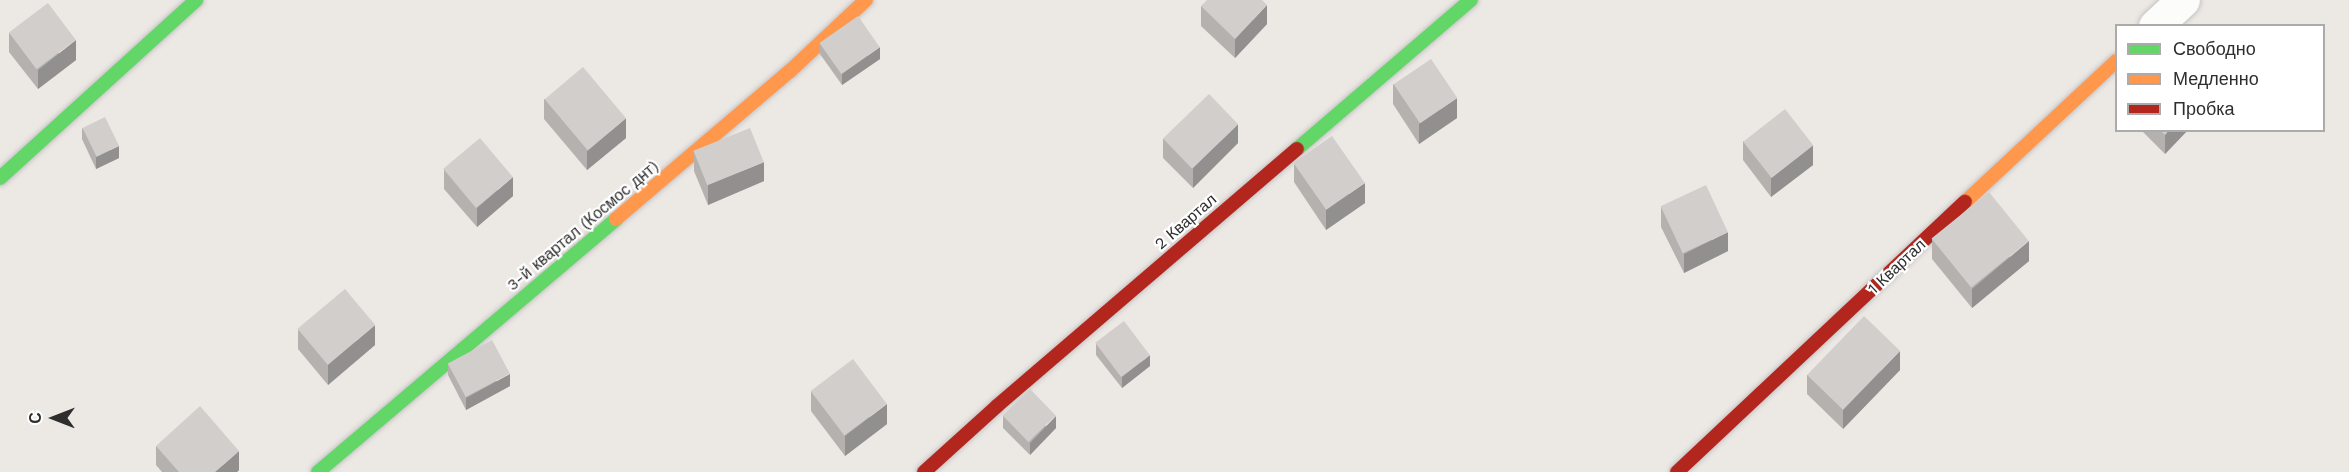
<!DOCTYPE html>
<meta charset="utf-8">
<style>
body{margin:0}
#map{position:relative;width:2349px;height:472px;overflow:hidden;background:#ece8e4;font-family:"Work Sans",sans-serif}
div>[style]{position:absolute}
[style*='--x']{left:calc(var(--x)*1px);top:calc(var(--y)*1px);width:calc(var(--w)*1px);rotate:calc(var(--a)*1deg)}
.roads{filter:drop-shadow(0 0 2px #c5c4c5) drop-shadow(0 0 2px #c5c4c5)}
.street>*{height:33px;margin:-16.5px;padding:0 16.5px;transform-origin:16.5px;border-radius:16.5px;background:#fcfcfb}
.fast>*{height:14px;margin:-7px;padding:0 7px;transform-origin:7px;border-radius:7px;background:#63d668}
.slow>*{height:14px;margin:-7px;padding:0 7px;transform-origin:7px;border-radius:7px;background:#ff974d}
.jam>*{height:14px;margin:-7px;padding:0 7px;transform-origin:7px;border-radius:7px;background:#b3261e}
.wall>*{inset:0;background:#b4b1af}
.shaded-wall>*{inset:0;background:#92908e}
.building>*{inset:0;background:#d1cecb;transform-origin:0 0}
span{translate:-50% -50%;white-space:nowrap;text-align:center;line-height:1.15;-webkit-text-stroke:4.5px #fff;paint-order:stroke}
.street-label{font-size:16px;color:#2e2e2e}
.legend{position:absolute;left:2115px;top:24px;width:210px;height:108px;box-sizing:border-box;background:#fff;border:2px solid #ababab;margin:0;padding:8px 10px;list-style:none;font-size:18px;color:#2e2e2e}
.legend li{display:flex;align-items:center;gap:12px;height:30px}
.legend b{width:30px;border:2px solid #ababab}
.north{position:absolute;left:24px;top:388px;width:60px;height:60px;-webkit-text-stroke:4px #fff;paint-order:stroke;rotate:270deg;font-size:16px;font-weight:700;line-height:24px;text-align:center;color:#2e2e2e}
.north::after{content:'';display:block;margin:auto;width:21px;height:27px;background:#2e2e2e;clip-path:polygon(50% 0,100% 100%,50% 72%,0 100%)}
</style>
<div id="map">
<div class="roads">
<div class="street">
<i style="--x:2155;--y:26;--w:38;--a:-43"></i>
</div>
<div class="fast">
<i style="--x:1297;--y:149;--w:229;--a:-40.6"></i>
<i style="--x:0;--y:178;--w:265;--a:-42.2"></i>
<i style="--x:318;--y:472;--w:391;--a:-40.3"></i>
</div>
<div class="slow">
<i style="--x:1965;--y:202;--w:207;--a:-43"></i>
<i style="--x:616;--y:219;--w:228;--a:-40.4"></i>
<i style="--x:790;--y:71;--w:104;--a:-43.1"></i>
</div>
<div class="jam">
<i style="--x:924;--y:472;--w:98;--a:-42.1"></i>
<i style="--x:997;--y:406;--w:395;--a:-40.6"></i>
<i style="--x:1677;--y:472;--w:395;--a:-43.2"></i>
</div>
</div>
<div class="wall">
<i style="clip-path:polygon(1201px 6px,1267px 24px,1235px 58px,1201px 26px)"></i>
<i style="clip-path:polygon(9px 33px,76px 60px,38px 89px,9px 52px)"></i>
<i style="clip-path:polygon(820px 43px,880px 59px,842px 85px,820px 54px)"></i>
<i style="clip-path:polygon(1393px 84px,1457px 118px,1419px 144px,1393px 104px)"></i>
<i style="clip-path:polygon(544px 99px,626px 138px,587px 170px,544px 119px)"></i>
<i style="clip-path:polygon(82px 128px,119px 158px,96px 169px,82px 139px)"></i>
<i style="clip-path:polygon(2141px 130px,2188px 130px,2165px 154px)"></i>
<i style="clip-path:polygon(1163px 139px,1238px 143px,1193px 188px,1163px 158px)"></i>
<i style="clip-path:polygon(1743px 141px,1813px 165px,1771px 197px,1743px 160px)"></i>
<i style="clip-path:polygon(694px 152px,764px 181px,708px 205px,694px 171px)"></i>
<i style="clip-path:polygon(1294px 163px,1365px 203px,1326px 230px,1294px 182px)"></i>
<i style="clip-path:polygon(444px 169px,513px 196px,477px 227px,444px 189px)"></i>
<i style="clip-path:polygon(1661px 207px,1728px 251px,1684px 273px,1661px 227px)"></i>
<i style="clip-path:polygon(1932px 239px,2029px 261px,1972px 308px,1932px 259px)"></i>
<i style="clip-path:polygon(298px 330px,375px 345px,328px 385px,298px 349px)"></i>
<i style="clip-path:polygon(1096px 344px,1150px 366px,1122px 388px,1096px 355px)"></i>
<i style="clip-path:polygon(448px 363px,510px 386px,466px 410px,448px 375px)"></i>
<i style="clip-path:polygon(1900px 370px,1843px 429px,1807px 394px,1807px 375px)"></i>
<i style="clip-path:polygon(811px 391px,887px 424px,845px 456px,811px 411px)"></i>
<i style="clip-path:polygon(1003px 416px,1056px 428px,1030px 455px,1003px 428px)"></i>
<i style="clip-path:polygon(156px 446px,239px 470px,237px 472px,162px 472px,156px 465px)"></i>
</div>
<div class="shaded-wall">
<i style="clip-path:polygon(1267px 5px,1267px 24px,1235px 58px,1235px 39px)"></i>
<i style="clip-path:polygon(76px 40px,76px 60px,38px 89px,38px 70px)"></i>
<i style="clip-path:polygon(880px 47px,880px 59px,842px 85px,842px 74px)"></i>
<i style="clip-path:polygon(1457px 98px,1457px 118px,1419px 144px,1419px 124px)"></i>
<i style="clip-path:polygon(626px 118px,626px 138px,587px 170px,587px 151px)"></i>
<i style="clip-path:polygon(1238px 124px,1238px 143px,1193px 188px,1193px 168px)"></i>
<i style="clip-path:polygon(2169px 130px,2188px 130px,2165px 154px,2165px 135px)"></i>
<i style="clip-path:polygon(1813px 145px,1813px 165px,1771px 197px,1771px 178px)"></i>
<i style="clip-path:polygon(119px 146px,119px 158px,96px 169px,96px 157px)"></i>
<i style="clip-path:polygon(764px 162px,764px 181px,708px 205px,708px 185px)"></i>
<i style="clip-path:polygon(513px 177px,513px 196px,477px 227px,477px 208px)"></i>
<i style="clip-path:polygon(1365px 183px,1365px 203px,1326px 230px,1326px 210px)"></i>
<i style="clip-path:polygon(1728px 232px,1728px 251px,1684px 273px,1684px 254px)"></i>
<i style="clip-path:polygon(2029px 241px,2029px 261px,1972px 308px,1972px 289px)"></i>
<i style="clip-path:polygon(375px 325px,375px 345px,328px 385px,328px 365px)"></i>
<i style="clip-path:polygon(1900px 351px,1900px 370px,1843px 429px,1843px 410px)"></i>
<i style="clip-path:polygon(1150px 355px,1150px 366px,1122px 388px,1122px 377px)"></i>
<i style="clip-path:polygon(510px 374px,510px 386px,466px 410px,466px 398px)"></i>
<i style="clip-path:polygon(887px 404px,887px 424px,845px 456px,845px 436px)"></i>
<i style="clip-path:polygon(1056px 416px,1056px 428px,1030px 455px,1030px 443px)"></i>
<i style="clip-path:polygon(239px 451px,239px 470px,237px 472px,215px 472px)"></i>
</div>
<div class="building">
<i style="clip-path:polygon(1207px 0,1262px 0,1267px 5px,1235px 39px,1201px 6px)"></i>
<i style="left:48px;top:3px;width:46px;height:49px;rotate:53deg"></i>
<i style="left:858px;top:16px;width:38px;height:47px;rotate:55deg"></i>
<i style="left:1431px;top:59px;width:47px;height:45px;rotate:56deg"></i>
<i style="left:583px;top:67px;width:67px;height:50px;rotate:50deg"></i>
<i style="left:1209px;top:94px;width:42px;height:64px;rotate:46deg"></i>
<i style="left:1785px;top:109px;width:46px;height:53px;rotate:52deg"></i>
<i style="left:105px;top:117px;width:32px;height:25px;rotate:64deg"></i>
<i style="left:750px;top:128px;width:37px;height:61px;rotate:68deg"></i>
<i style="clip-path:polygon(2160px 130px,2169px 130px,2165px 135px)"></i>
<i style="left:1332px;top:136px;width:57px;height:47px;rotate:55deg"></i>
<i style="left:480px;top:138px;width:51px;height:48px;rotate:50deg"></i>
<i style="left:1706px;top:185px;width:52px;height:50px;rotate:65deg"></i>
<i style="left:1989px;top:192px;width:63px;height:74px;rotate:51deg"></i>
<i style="left:345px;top:289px;width:47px;height:62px;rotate:50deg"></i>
<i style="left:1864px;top:316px;width:50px;height:82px;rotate:44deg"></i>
<i style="left:1124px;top:321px;width:43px;height:36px;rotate:53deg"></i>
<i style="left:492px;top:340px;width:38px;height:50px;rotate:62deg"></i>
<i style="left:853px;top:359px;width:56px;height:53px;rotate:53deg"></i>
<i style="left:1030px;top:389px;width:37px;height:38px;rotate:46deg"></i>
<i style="clip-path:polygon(200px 406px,239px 451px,215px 472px,179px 472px,156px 446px)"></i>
</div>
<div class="street-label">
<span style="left:1186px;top:222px;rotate:-41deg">2 Квартал</span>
<span style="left:583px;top:226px;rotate:-40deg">3-й квартал (Космос днт)</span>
<span style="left:1897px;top:267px;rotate:-43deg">1 Квартал</span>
</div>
<ul class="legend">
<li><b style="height:8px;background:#63d668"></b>Свободно</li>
<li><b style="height:8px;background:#ff974d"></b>Медленно</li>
<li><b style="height:8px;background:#b3261e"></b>Пробка</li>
</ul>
<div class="north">С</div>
</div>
